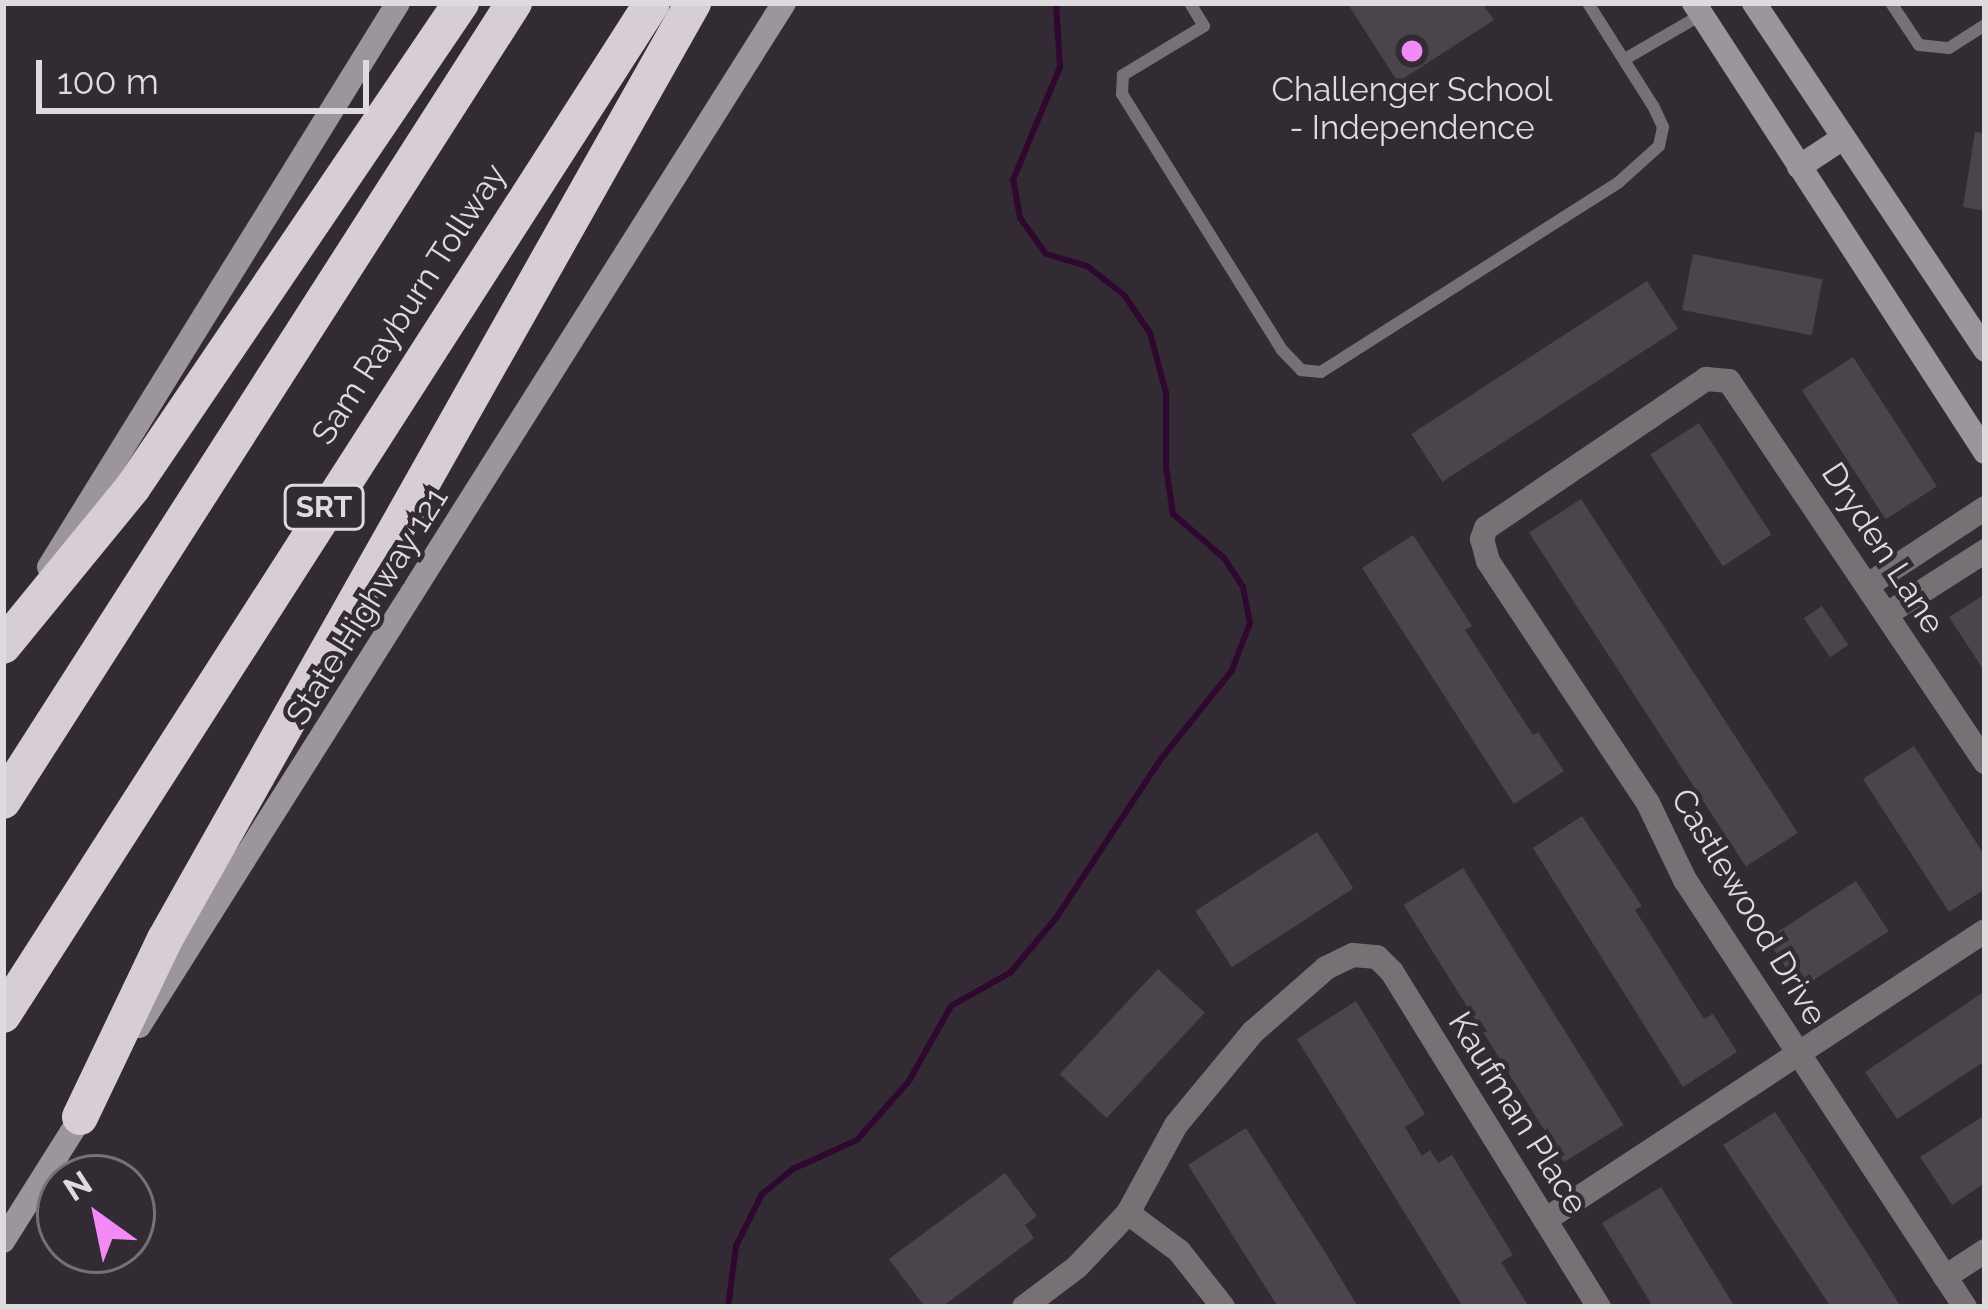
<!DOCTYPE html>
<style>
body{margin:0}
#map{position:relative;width:1988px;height:1310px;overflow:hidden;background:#332b33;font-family:Raleway,sans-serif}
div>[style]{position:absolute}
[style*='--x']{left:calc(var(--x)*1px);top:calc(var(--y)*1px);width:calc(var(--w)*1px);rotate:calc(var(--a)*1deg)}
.stream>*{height:6px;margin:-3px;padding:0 3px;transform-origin:3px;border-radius:3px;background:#2e082f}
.building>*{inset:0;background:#4c444c;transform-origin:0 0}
.lane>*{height:12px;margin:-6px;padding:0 6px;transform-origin:6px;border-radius:6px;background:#757174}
.street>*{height:24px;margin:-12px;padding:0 12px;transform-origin:12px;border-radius:12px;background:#757174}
.secondary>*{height:24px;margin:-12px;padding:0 12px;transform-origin:12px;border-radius:12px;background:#9c969c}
.highway>*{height:36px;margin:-18px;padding:0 18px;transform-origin:18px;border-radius:18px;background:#d7cdd6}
.dots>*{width:33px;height:33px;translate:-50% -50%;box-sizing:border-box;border:6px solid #332b33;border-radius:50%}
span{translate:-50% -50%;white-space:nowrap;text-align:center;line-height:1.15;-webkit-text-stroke:9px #332b33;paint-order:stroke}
.shield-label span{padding:3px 9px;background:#332b33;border:3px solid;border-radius:9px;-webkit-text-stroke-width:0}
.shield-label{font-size:30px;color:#dedade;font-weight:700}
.poi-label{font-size:33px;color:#dedade}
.street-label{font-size:33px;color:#dedade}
.frame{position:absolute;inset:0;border:6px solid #dedade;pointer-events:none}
.north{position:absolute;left:36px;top:1154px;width:120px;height:120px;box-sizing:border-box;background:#332b33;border:3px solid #777177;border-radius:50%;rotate:327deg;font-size:33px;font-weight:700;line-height:48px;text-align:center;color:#dedade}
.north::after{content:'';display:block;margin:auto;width:42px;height:54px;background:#f18af4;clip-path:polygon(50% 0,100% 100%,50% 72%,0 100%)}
.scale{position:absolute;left:36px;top:60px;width:333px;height:54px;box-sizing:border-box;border:6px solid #dedade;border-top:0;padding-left:15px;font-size:36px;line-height:42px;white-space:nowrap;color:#dedade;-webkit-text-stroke:9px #332b33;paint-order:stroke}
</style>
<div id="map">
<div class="stream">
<i style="--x:728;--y:1307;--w:62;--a:-82.5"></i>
<i style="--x:736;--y:1246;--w:58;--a:-63.4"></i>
<i style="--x:762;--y:1194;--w:40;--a:-39"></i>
<i style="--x:793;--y:1169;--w:70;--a:-24.4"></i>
<i style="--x:857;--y:1140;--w:79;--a:-48.6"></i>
<i style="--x:909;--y:1081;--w:86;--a:-60.8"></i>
<i style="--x:951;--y:1006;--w:69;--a:-29.5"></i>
<i style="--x:1011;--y:972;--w:70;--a:-50.2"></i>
<i style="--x:1056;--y:918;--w:191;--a:-56.6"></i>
<i style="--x:1161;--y:759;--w:112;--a:-51.2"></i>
<i style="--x:1231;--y:672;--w:53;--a:-68.8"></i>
<i style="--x:1250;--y:623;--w:37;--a:-101"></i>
<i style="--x:1243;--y:587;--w:33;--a:-123"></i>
<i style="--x:1225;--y:559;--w:69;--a:-139.1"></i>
<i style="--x:1173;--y:514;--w:48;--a:-98.5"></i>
<i style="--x:1166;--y:467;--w:74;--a:-90"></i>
<i style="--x:1166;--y:393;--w:62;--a:-104.9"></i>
<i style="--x:1150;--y:333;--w:46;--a:-124.4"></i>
<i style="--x:1124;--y:295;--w:47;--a:-141.9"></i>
<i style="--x:1087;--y:266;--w:43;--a:-163.7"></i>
<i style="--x:1046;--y:254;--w:44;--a:-125.8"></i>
<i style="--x:1020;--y:218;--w:39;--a:-100"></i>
<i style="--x:1013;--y:180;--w:122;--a:-67.4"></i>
<i style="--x:1060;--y:67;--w:64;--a:-93.6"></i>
</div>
<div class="building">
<i style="clip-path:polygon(1347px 3px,1482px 3px,1494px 20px,1398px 82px)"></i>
<i style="clip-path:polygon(1975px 132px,1985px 133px,1985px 211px,1963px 207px)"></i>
<i style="left:1693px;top:254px;width:132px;height:57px;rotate:11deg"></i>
<i style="left:1647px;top:281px;width:57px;height:281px;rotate:57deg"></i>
<i style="left:1853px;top:357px;width:154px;height:61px;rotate:57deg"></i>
<i style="left:1699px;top:423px;width:133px;height:58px;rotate:57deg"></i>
<i style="left:1581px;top:499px;width:398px;height:62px;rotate:57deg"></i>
<i style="clip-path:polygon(1413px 535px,1472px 626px,1465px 630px,1533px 735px,1538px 732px,1564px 771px,1514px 804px,1362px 568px)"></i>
<i style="clip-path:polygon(1985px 594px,1985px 672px,1949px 617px)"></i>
<i style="left:1822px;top:606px;width:47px;height:22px;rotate:56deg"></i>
<i style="clip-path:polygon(1914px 746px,1985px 856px,1985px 889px,1949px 912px,1863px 779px)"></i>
<i style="clip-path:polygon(1582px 816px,1642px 906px,1635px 910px,1704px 1019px,1713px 1014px,1737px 1052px,1683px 1087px,1533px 848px)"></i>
<i style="left:1317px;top:832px;width:67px;height:145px;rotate:57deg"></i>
<i style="left:1463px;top:868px;width:303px;height:70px;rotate:58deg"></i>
<i style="left:1856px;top:881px;width:60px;height:106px;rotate:57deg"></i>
<i style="left:1158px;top:969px;width:64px;height:144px;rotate:43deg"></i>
<i style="clip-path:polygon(1985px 991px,1985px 1061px,1897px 1119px,1865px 1072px)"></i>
<i style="clip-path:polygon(1356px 1001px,1425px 1114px,1405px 1127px,1422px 1156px,1430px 1150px,1438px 1163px,1452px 1155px,1513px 1255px,1501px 1262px,1529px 1307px,1463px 1307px,1297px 1039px)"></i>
<i style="clip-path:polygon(1775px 1112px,1869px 1256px,1901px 1307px,1831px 1307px,1723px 1145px)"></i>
<i style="clip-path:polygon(1985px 1115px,1985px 1183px,1952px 1205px,1920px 1157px)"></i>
<i style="clip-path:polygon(1246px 1128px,1325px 1252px,1358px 1307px,1278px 1307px,1188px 1165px)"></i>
<i style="clip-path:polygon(1005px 1173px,1037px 1216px,1025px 1225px,1034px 1238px,942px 1307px,925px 1307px,889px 1259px)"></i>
<i style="clip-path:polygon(1661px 1187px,1735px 1307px,1653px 1307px,1602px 1223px)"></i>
</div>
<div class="lane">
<i style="--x:1190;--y:3;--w:27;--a:59"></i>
<i style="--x:1204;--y:26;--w:95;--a:148.8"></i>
<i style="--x:1123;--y:75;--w:19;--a:93"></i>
<i style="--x:1122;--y:94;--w:302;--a:58"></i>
<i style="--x:1282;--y:350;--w:28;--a:46"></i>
<i style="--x:1301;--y:370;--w:20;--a:6"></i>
<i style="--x:1321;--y:372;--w:353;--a:-32.5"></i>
<i style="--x:1619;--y:182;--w:54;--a:-42"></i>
<i style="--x:1659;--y:146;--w:19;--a:-78"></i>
<i style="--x:1663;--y:127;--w:23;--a:-115"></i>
<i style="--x:1653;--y:106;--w:122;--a:-122.3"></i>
<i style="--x:1891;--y:3;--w:50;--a:56.3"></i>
<i style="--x:1919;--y:45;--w:30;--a:6"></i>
<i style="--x:1949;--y:48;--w:43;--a:-32.6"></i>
<i style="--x:1625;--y:59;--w:88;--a:-30.1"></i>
</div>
<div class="street">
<i style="--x:1868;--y:585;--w:140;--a:-33.3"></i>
<i style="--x:1887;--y:614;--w:117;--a:-32.7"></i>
<i style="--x:1128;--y:1213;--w:64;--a:36.7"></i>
<i style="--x:1179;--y:1251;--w:71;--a:51.8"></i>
<i style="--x:1545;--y:1220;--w:526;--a:-33.3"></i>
<i style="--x:1945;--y:1277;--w:48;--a:-33"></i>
<i style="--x:1024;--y:1307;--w:66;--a:-37"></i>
<i style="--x:1077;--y:1267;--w:74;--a:-46.6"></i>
<i style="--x:1128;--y:1213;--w:100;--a:-61.4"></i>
<i style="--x:1176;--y:1125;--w:121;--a:-50.4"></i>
<i style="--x:1253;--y:1032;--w:97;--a:-41.2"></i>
<i style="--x:1326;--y:968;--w:30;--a:-26"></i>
<i style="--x:1353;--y:955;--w:24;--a:5"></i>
<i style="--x:1377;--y:957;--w:21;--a:45"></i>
<i style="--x:1392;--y:972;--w:394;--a:58.3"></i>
<i style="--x:1965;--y:1307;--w:511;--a:-123.25"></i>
<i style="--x:1685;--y:880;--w:85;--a:-115.7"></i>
<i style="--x:1648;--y:803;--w:290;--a:-123.5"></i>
<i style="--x:1488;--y:561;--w:23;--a:-105"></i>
<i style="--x:1482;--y:539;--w:12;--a:-70"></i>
<i style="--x:1486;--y:528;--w:266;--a:-34.1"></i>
<i style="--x:1706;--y:379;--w:23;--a:5"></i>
<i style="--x:1729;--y:381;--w:459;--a:56.1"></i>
</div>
<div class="secondary">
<i style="--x:1694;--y:3;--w:535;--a:57.05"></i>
<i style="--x:1754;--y:3;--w:417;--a:56.3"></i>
<i style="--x:1799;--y:167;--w:53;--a:-33.4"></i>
<i style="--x:49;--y:567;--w:663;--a:-58.25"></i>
<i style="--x:139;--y:1026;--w:1209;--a:-57.77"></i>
<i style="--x:3;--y:1241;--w:160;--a:-57.8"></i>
</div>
<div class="highway">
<i style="--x:3;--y:646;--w:205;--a:-50.7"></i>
<i style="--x:133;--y:487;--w:585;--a:-55.88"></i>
<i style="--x:3;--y:801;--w:948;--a:-57.37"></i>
<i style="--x:3;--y:1015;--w:1202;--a:-57.33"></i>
<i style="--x:80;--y:1117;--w:197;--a:-64.5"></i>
<i style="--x:165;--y:939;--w:1075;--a:-60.57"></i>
</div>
<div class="dots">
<i style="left:1412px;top:51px;background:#f18af4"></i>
</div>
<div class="shield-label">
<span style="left:324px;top:507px">SRT</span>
</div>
<div class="poi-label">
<span style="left:1412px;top:109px">Challenger School<br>- Independence</span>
</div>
<div class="street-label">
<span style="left:409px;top:304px;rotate:-57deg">Sam Rayburn Tollway</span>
<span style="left:1883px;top:548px;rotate:57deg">Dryden Lane</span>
<span style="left:367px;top:606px;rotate:-58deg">State Highway 121</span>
<span style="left:1749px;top:907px;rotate:59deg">Castlewood Drive</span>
<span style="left:1518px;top:1113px;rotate:58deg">Kaufman Place</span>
</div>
<div class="frame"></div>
<div class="north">N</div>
<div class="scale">100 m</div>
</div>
